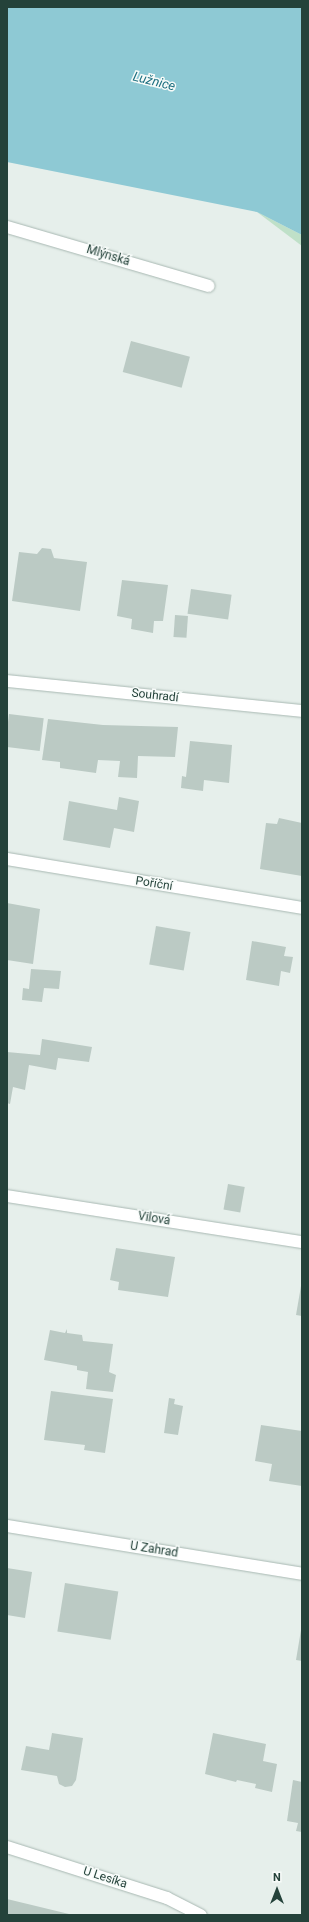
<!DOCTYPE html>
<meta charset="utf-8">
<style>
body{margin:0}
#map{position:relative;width:309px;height:1922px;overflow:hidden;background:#e6efeb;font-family:Roboto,sans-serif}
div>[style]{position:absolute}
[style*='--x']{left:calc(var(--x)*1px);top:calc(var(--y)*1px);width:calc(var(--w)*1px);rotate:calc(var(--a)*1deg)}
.green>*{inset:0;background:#bfe0c8}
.water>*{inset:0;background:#8ec9d4}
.building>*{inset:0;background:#bbcac4;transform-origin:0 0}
.roads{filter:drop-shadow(0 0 1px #a8b8b2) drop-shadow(0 0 1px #a8b8b2)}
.minor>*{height:12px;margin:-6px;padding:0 6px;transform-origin:6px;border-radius:6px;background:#fff}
span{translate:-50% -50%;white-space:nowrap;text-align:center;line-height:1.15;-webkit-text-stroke:3px #f7fbf9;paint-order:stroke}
.street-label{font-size:12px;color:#24423a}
.water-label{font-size:13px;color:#1c6f80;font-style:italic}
.frame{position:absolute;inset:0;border:8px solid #24423a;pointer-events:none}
.north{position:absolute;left:257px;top:1870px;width:40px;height:40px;-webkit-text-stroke:3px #f7fbf9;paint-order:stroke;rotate:0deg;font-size:11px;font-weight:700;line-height:16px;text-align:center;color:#24423a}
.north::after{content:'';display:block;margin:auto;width:14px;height:18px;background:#24423a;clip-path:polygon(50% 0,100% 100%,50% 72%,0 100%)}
</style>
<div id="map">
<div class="green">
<i style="clip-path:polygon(257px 212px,302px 235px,302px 246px)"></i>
</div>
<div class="water">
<i style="clip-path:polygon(7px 7px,302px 7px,302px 235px,257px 212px,7px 162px)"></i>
</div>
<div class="building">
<i style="left:131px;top:341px;width:61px;height:32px;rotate:15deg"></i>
<i style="clip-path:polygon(42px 548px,51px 549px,54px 558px,87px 562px,80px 611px,12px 601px,19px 552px,37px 554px)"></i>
<i style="clip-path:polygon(122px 580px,168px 585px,163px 621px,154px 621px,153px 633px,131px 629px,132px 619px,117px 616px)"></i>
<i style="left:191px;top:589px;width:41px;height:25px;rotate:8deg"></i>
<i style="left:175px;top:615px;width:13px;height:22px;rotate:4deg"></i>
<i style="left:9px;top:714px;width:35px;height:33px;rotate:7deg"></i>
<i style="clip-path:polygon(48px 719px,103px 725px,178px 727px,175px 757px,138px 756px,137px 778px,118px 777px,120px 761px,98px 760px,96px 773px,60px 768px,60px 762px,42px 760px)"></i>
<i style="clip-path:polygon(190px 741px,232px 745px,229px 783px,204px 780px,203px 791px,181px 788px,182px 776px,186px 777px)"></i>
<i style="clip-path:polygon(119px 797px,139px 801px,134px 832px,114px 828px,110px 848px,63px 840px,69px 801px,117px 810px)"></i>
<i style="clip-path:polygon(279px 818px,302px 823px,302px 876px,260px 869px,266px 823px,277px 824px)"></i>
<i style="clip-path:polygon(7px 903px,40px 909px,33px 964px,7px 960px)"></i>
<i style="left:156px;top:926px;width:35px;height:39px;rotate:10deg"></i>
<i style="clip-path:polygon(252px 941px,286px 947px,284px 956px,293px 957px,290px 973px,281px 971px,279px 986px,246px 980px)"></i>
<i style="clip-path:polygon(31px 969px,61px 971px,59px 989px,44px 988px,42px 1002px,22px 1000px,23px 988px,29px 989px)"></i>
<i style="clip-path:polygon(42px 1039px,92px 1047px,89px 1062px,58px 1058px,56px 1070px,29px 1065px,25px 1090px,13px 1087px,10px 1104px,7px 1103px,7px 1052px,40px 1055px)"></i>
<i style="left:228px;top:1184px;width:17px;height:26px;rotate:10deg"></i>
<i style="clip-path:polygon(116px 1248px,175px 1257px,168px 1297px,118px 1290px,119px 1282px,110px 1280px)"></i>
<i style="clip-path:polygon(301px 1286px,302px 1287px,302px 1316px,296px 1315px)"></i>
<i style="clip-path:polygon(67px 1329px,67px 1333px,82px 1335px,83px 1341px,113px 1344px,109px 1372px,116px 1375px,113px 1392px,86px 1389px,88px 1372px,77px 1370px,77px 1366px,44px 1360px,50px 1330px,65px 1333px)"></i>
<i style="clip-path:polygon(51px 1391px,113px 1399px,105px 1453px,84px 1450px,85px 1445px,44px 1440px)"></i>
<i style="clip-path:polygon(169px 1398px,175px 1399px,174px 1404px,183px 1406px,178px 1435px,164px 1433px)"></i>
<i style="clip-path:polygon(261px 1425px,302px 1431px,302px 1486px,269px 1481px,272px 1464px,255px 1461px)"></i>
<i style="clip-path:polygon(7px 1568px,32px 1572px,25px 1618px,7px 1615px)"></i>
<i style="left:65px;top:1583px;width:54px;height:49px;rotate:9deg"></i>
<i style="clip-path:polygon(301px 1630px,302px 1630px,302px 1661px,296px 1660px)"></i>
<i style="clip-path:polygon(52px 1733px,83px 1738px,76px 1780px,72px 1786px,65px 1787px,59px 1784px,57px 1776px,21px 1770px,26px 1746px,49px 1750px)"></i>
<i style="clip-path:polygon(213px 1733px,266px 1744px,263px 1761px,277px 1764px,272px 1792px,255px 1788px,256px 1784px,237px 1780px,236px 1782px,205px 1774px)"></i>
<i style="clip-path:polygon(293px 1780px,302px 1782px,302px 1832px,296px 1831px,298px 1823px,287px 1821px)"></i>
<i style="clip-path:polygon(7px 1899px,69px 1914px,69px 1915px,7px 1915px)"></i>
</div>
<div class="roads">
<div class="minor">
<i style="--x:7;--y:227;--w:210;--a:16.3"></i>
<i style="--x:7;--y:681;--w:297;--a:5.8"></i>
<i style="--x:7;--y:859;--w:299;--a:9.4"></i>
<i style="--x:7;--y:1196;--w:299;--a:8.9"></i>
<i style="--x:7;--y:1526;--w:299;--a:9.2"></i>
<i style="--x:7;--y:1847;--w:168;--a:17.7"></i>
<i style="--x:167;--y:1898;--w:38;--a:27"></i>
</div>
</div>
<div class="street-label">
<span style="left:108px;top:256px;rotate:17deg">Mlýnská</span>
<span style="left:155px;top:696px;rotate:6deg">Souhradí</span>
<span style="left:154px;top:884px;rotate:9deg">Poříční</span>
<span style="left:154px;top:1219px;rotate:9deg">Vilová</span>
<span style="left:154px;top:1550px;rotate:9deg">U Zahrad</span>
<span style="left:105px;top:1878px;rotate:18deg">U Lesíka</span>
</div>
<div class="water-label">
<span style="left:154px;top:82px;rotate:14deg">Lužnice</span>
</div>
<div class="frame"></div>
<div class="north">N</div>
</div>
